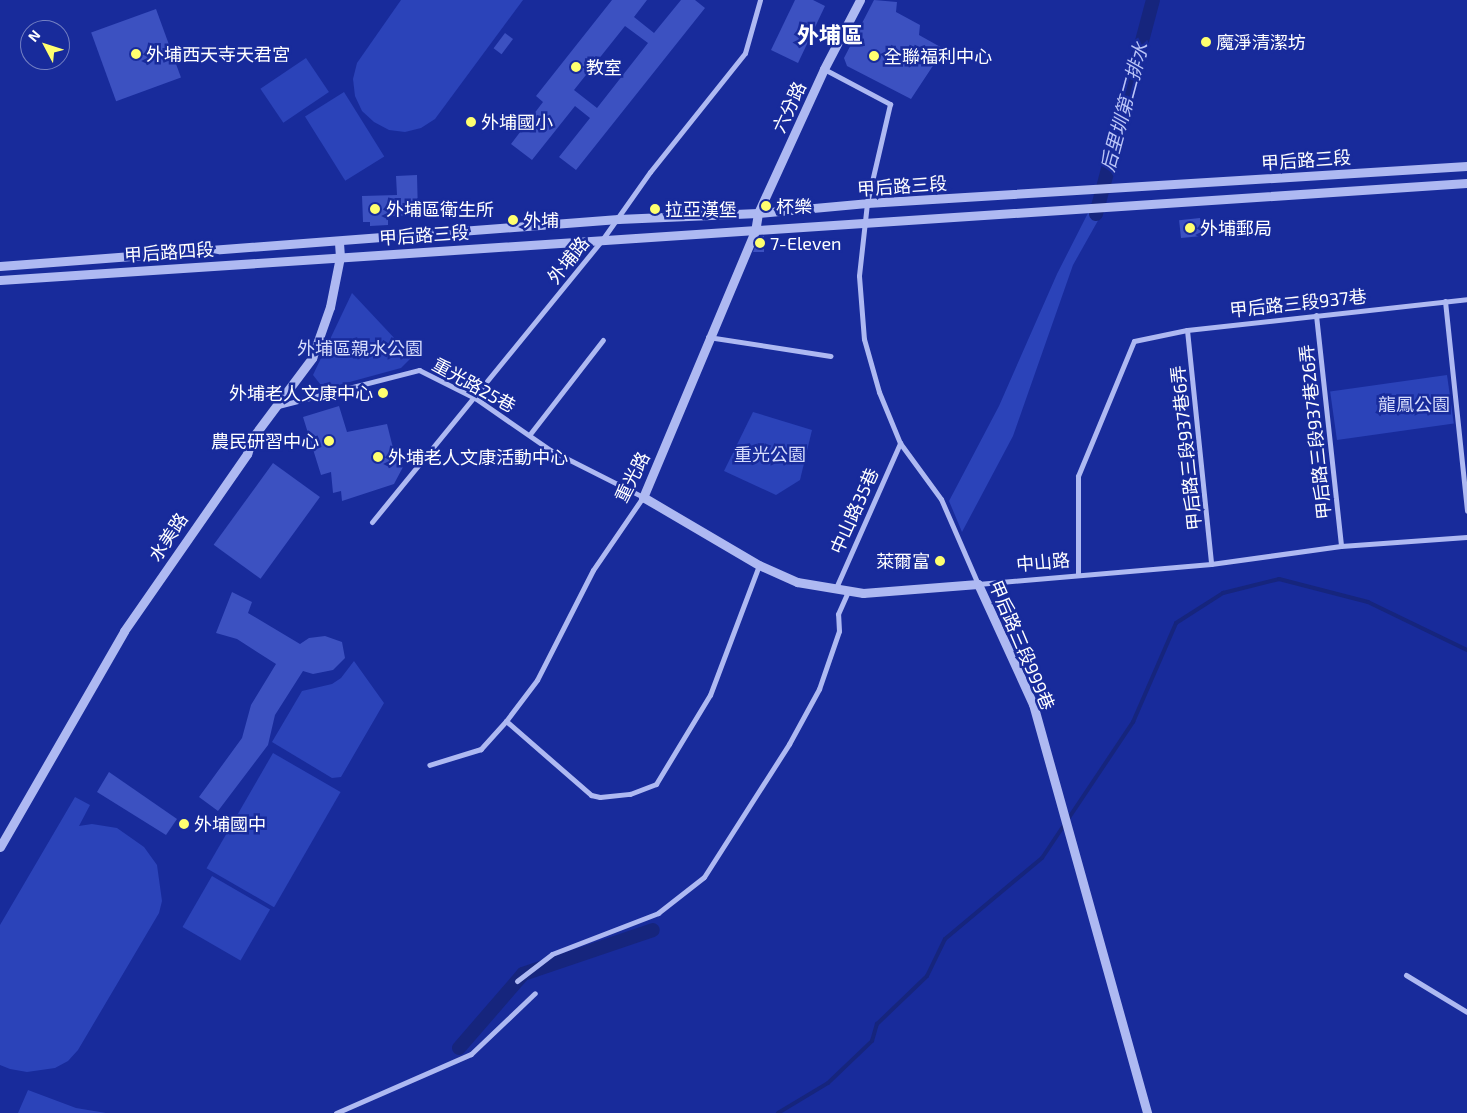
<!DOCTYPE html>
<meta charset="utf-8">
<style>
body{margin:0}
#map{position:relative;width:1467px;height:1113px;overflow:hidden;background:#182b9b;font-family:"Exo 2","Noto Sans TC",sans-serif}
div>[style]{position:absolute}
[style*='--x']{left:calc(var(--x)*1px);top:calc(var(--y)*1px);width:calc(var(--w)*1px);rotate:calc(var(--a)*1deg)}
.green>*{inset:0;background:#2b43b9;transform-origin:0 0}
.stream>*{height:4px;margin:-2px;padding:0 2px;transform-origin:2px;border-radius:2px;background:#16257d}
.canal>*{height:14px;margin:-7px;padding:0 7px;transform-origin:7px;border-radius:7px;background:#16257d}
.building>*{inset:0;background:#3c51c1;transform-origin:0 0}
.minor>*{height:5px;margin:-2.5px;padding:0 2.5px;transform-origin:2.5px;border-radius:2.5px;background:#aeb9f2}
.tertiary>*{height:9px;margin:-4.5px;padding:0 4.5px;transform-origin:4.5px;border-radius:4.5px;background:#aeb9f2}
.dots>*{width:14px;height:14px;translate:-50% -50%;box-sizing:border-box;border:2px solid #182b9b;border-radius:50%}
span{translate:-50% -50%;white-space:nowrap;text-align:center;line-height:1.15;-webkit-text-stroke:5px #182b9b;paint-order:stroke}
.poi-label{font-size:18px;color:#fff}
.left{translate:0 -50%;text-align:left}
.right{translate:-100% -50%;text-align:right}
.street-label{font-size:18px;color:#fff}
.park-label{font-size:18px;color:#d6dcfc}
.water-label{font-size:19px;color:#bbc5f8;font-style:italic}
.district-label{font-size:22px;color:#fff;font-weight:700}
.north{position:absolute;left:20px;top:20px;width:50px;height:50px;box-sizing:border-box;background:#182b9b;border:1px solid #7480c3;border-radius:50%;rotate:310deg;font-size:14px;font-weight:700;line-height:20px;text-align:center;color:#fff}
.north::after{content:'';display:block;margin:auto;width:18px;height:22px;background:#ffff6f;clip-path:polygon(50% 0,100% 100%,50% 72%,0 100%)}
</style>
<div id="map">
<div class="green">
<i style="clip-path:polygon(401px 0,523px 0,435px 119px,421px 128px,405px 132px,389px 130px,374px 122px,362px 111px,355px 96px,353px 79px,357px 63px)"></i>
<i style="left:306px;top:58px;width:41px;height:55px;rotate:56deg"></i>
<i style="left:344px;top:92px;width:76px;height:46px;rotate:58deg"></i>
<i style="clip-path:polygon(1088px 213px,1100px 217px,1073px 265px,1013px 436px,962px 532px,949px 501px,999px 406px,1057px 274px)"></i>
<i style="clip-path:polygon(352px 293px,412px 357px,401px 368px,324px 389px,313px 375px)"></i>
<i style="left:1447px;top:375px;width:49px;height:118px;rotate:82deg"></i>
<i style="clip-path:polygon(753px 412px,812px 430px,800px 480px,776px 495px,724px 471px)"></i>
<i style="clip-path:polygon(354px 661px,384px 703px,341px 777px,332px 778px,272px 742px,302px 691px,332px 684px,341px 678px)"></i>
<i style="left:273px;top:753px;width:78px;height:133px;rotate:30deg"></i>
<i style="clip-path:polygon(75px 797px,90px 805px,79px 826px,92px 824px,117px 828px,144px 847px,157px 865px,162px 901px,159px 913px,78px 1050px,68px 1061px,55px 1068px,27px 1072px,10px 1069px,0 1065px,0 925px)"></i>
<i style="left:212px;top:876px;width:67px;height:59px;rotate:30deg"></i>
<i style="clip-path:polygon(28px 1090px,76px 1108px,106px 1113px,18px 1113px)"></i>
</div>
<div class="stream">
<i style="--x:778;--y:1113;--w:58;--a:-31"></i>
<i style="--x:828;--y:1083;--w:61;--a:-43.7"></i>
<i style="--x:872;--y:1041;--w:18;--a:-74"></i>
<i style="--x:877;--y:1024;--w:69;--a:-43.8"></i>
<i style="--x:927;--y:976;--w:41;--a:-64.1"></i>
<i style="--x:945;--y:939;--w:126;--a:-39.9"></i>
<i style="--x:1042;--y:858;--w:164;--a:-56.2"></i>
<i style="--x:1133;--y:722;--w:108;--a:-66.5"></i>
<i style="--x:1176;--y:623;--w:56;--a:-32.6"></i>
<i style="--x:1223;--y:593;--w:58;--a:-14"></i>
<i style="--x:1279;--y:579;--w:92;--a:14.5"></i>
<i style="--x:1368;--y:602;--w:110;--a:25.9"></i>
</div>
<div class="canal">
<i style="--x:1096;--y:214;--w:221;--a:-75.1"></i>
<i style="--x:459;--y:1048;--w:98;--a:-49.1"></i>
<i style="--x:523;--y:974;--w:137;--a:-18.7"></i>
</div>
<div class="building">
<i style="clip-path:polygon(evenodd,612px 0,647px 0,634px 17px,654px 33px,681px 0,695px 0,705px 8px,576px 170px,559px 157px,590px 118px,575px 106px,532px 160px,511px 144px,543px 102px,536px 96px,612px 0,625px 26px,648px 43px,597px 108px,574px 90px,625px 26px)"></i>
<i style="clip-path:polygon(795px 0,813px 0,825px 6px,798px 63px,771px 50px)"></i>
<i style="clip-path:polygon(874px 0,897px 2px,896px 12px,920px 25px,919px 35px,944px 49px,911px 99px,847px 66px,844px 58px)"></i>
<i style="left:156px;top:9px;width:73px;height:69px;rotate:70deg"></i>
<i style="left:505px;top:33px;width:10px;height:19px;rotate:37deg"></i>
<i style="clip-path:polygon(417px 175px,418px 215px,388px 216px,388px 225px,370px 226px,370px 222px,363px 222px,362px 196px,397px 195px,396px 176px)"></i>
<i style="left:1200px;top:218px;width:18px;height:21px;rotate:84deg"></i>
<i style="clip-path:polygon(764px 236px,764px 252px,753px 252px,759px 237px)"></i>
<i style="clip-path:polygon(339px 406px,347px 432px,387px 424px,393px 448px,398px 447px,403px 467px,394px 484px,342px 501px,341px 491px,333px 493px,331px 472px,321px 475px,303px 417px)"></i>
<i style="left:273px;top:463px;width:58px;height:101px;rotate:36deg"></i>
<i style="clip-path:polygon(232px 592px,252px 602px,248px 613px,300px 644px,309px 638px,325px 636px,342px 642px,345px 658px,333px 670px,313px 674px,303px 671px,275px 715px,268px 745px,218px 811px,199px 797px,242px 738px,251px 705px,276px 664px,237px 639px,216px 633px)"></i>
<i style="clip-path:polygon(109px 772px,177px 819px,166px 835px,97px 792px)"></i>
</div>
<div class="minor">
<i style="--x:824;--y:69;--w:75;--a:27.9"></i>
<i style="--x:890;--y:104;--w:102;--a:103.1"></i>
<i style="--x:867;--y:203;--w:73;--a:96.3"></i>
<i style="--x:859;--y:276;--w:63;--a:85.5"></i>
<i style="--x:864;--y:339;--w:55;--a:74.2"></i>
<i style="--x:879;--y:392;--w:55;--a:67.6"></i>
<i style="--x:900;--y:443;--w:69;--a:53.8"></i>
<i style="--x:941;--y:499;--w:93;--a:66.5"></i>
<i style="--x:978;--y:584;--w:234;--a:-4.9"></i>
<i style="--x:1211;--y:564;--w:131;--a:-7.9"></i>
<i style="--x:1341;--y:546;--w:126;--a:-4.1"></i>
<i style="--x:1445;--y:301;--w:211;--a:84"></i>
<i style="--x:1316;--y:315;--w:232;--a:83.8"></i>
<i style="--x:1187;--y:330;--w:235;--a:84.1"></i>
<i style="--x:708;--y:337;--w:124;--a:8.8"></i>
<i style="--x:278;--y:406;--w:146;--a:-14.3"></i>
<i style="--x:419;--y:370;--w:63;--a:26.6"></i>
<i style="--x:475;--y:398;--w:91;--a:34.7"></i>
<i style="--x:550;--y:450;--w:104;--a:26.8"></i>
<i style="--x:643;--y:497;--w:88;--a:124.4"></i>
<i style="--x:593;--y:570;--w:123;--a:117"></i>
<i style="--x:537;--y:680;--w:51;--a:127.1"></i>
<i style="--x:506;--y:721;--w:38;--a:132"></i>
<i style="--x:481;--y:749;--w:54;--a:162.9"></i>
<i style="--x:530;--y:434;--w:119;--a:-52.2"></i>
<i style="--x:372;--y:522;--w:364;--a:-50.8"></i>
<i style="--x:602;--y:240;--w:83;--a:-54.8"></i>
<i style="--x:650;--y:172;--w:152;--a:-51.4"></i>
<i style="--x:745;--y:53;--w:55;--a:-74.2"></i>
<i style="--x:1078;--y:575;--w:99;--a:-90"></i>
<i style="--x:1078;--y:476;--w:146;--a:-67.5"></i>
<i style="--x:1134;--y:341;--w:54;--a:-11.7"></i>
<i style="--x:1187;--y:330;--w:282;--a:-6.3"></i>
<i style="--x:835;--y:590;--w:161;--a:-66.1"></i>
<i style="--x:506;--y:721;--w:113;--a:41"></i>
<i style="--x:591;--y:795;--w:9;--a:13"></i>
<i style="--x:600;--y:797;--w:30;--a:-6"></i>
<i style="--x:630;--y:794;--w:28;--a:-21"></i>
<i style="--x:656;--y:784;--w:104;--a:-58.8"></i>
<i style="--x:710;--y:695;--w:139;--a:-69.3"></i>
<i style="--x:1406;--y:975;--w:71;--a:31.2"></i>
<i style="--x:517;--y:981;--w:44;--a:-37.6"></i>
<i style="--x:552;--y:954;--w:114;--a:-21.1"></i>
<i style="--x:658;--y:913;--w:58;--a:-38"></i>
<i style="--x:704;--y:877;--w:158;--a:-57.4"></i>
<i style="--x:789;--y:744;--w:63;--a:-61.4"></i>
<i style="--x:819;--y:689;--w:61;--a:-71"></i>
<i style="--x:839;--y:631;--w:17;--a:-93"></i>
<i style="--x:838;--y:614;--w:24;--a:-66"></i>
<i style="--x:336;--y:1113;--w:147;--a:-23.6"></i>
<i style="--x:471;--y:1054;--w:88;--a:-43.6"></i>
</div>
<div class="tertiary">
<i style="--x:860;--y:0;--w:78;--a:117.6"></i>
<i style="--x:824;--y:69;--w:158;--a:114.6"></i>
<i style="--x:758;--y:213;--w:18;--a:99"></i>
<i style="--x:755;--y:231;--w:289;--a:112.8"></i>
<i style="--x:643;--y:497;--w:134;--a:30.4"></i>
<i style="--x:759;--y:565;--w:42;--a:24.1"></i>
<i style="--x:797;--y:582;--w:67;--a:9.5"></i>
<i style="--x:863;--y:593;--w:115;--a:-4.5"></i>
<i style="--x:978;--y:584;--w:132;--a:65.4"></i>
<i style="--x:1033;--y:704;--w:425;--a:74.4"></i>
<i style="--x:0;--y:266;--w:620;--a:-4.35"></i>
<i style="--x:618;--y:219;--w:140;--a:-2.5"></i>
<i style="--x:758;--y:213;--w:109;--a:-5.2"></i>
<i style="--x:867;--y:203;--w:601;--a:-3.53"></i>
<i style="--x:0;--y:280;--w:1470;--a:-3.78"></i>
<i style="--x:0;--y:847;--w:249;--a:-60.1"></i>
<i style="--x:124;--y:631;--w:216;--a:-55.2"></i>
<i style="--x:247;--y:454;--w:18;--a:-71"></i>
<i style="--x:253;--y:437;--w:99;--a:-53.2"></i>
<i style="--x:312;--y:358;--w:54;--a:-70.6"></i>
<i style="--x:330;--y:307;--w:51;--a:-78.7"></i>
<i style="--x:340;--y:257;--w:16;--a:-94"></i>
</div>
<div class="dots">
<i style="left:1206px;top:42px;background:#ffff6f"></i>
<i style="left:136px;top:54px;background:#ffff6f"></i>
<i style="left:874px;top:56px;background:#ffff6f"></i>
<i style="left:576px;top:67px;background:#ffff6f"></i>
<i style="left:471px;top:122px;background:#ffff6f"></i>
<i style="left:766px;top:206px;background:#ffff6f"></i>
<i style="left:375px;top:209px;background:#ffff6f"></i>
<i style="left:655px;top:209px;background:#ffff6f"></i>
<i style="left:513px;top:220px;background:#ffff6f"></i>
<i style="left:1190px;top:228px;background:#ffff6f"></i>
<i style="left:760px;top:243px;background:#ffff6f"></i>
<i style="left:383px;top:393px;background:#ffff6f"></i>
<i style="left:329px;top:441px;background:#ffff6f"></i>
<i style="left:378px;top:457px;background:#ffff6f"></i>
<i style="left:940px;top:561px;background:#ffff6f"></i>
<i style="left:184px;top:824px;background:#ffff6f"></i>
</div>
<div class="poi-label">
<span class="left" style="left:1216px;top:42px">魔淨清潔坊</span>
<span class="left" style="left:146px;top:54px">外埔西天寺天君宮</span>
<span class="left" style="left:884px;top:56px">全聯福利中心</span>
<span class="left" style="left:586px;top:67px">教室</span>
<span class="left" style="left:481px;top:122px">外埔國小</span>
<span class="left" style="left:776px;top:206px">杯樂</span>
<span class="left" style="left:386px;top:209px">外埔區衛生所</span>
<span class="left" style="left:665px;top:209px">拉亞漢堡</span>
<span class="left" style="left:523px;top:220px">外埔</span>
<span class="left" style="left:1200px;top:228px">外埔郵局</span>
<span class="left" style="left:770px;top:243px">7-Eleven</span>
<span class="right" style="left:373px;top:393px">外埔老人文康中心</span>
<span class="right" style="left:319px;top:441px">農民研習中心</span>
<span class="left" style="left:388px;top:457px">外埔老人文康活動中心</span>
<span class="right" style="left:930px;top:561px">萊爾富</span>
<span class="left" style="left:194px;top:824px">外埔國中</span>
</div>
<div class="street-label">
<span style="left:789px;top:107px;rotate:-65deg">六分路</span>
<span style="left:1306px;top:160px;rotate:-4deg">甲后路三段</span>
<span style="left:902px;top:186px;rotate:-4deg">甲后路三段</span>
<span style="left:424px;top:235px;rotate:-4deg">甲后路三段</span>
<span style="left:169px;top:252px;rotate:-4deg">甲后路四段</span>
<span style="left:568px;top:260px;rotate:-51deg">外埔路</span>
<span style="left:1298px;top:303px;rotate:-6deg">甲后路三段937巷</span>
<span style="left:474px;top:385px;rotate:29deg">重光路25巷</span>
<span style="left:1315px;top:432px;rotate:-96deg">甲后路三段937巷26弄</span>
<span style="left:1186px;top:448px;rotate:-96deg">甲后路三段937巷6弄</span>
<span style="left:632px;top:477px;rotate:-63deg">重光路</span>
<span style="left:854px;top:511px;rotate:-66deg">中山路35巷</span>
<span style="left:168px;top:537px;rotate:-56deg">水美路</span>
<span style="left:1043px;top:562px;rotate:-5deg">中山路</span>
<span style="left:1022px;top:645px;rotate:67deg">甲后路三段999巷</span>
</div>
<div class="park-label">
<span style="left:360px;top:348px">外埔區親水公園</span>
<span style="left:1414px;top:404px">龍鳳公園</span>
<span style="left:770px;top:454px">重光公園</span>
</div>
<div class="water-label">
<span style="left:1124px;top:107px;rotate:-75deg">后里圳第二排水</span>
</div>
<div class="district-label">
<span style="left:830px;top:35px">外埔區</span>
</div>
<div class="north">N</div>
</div>
